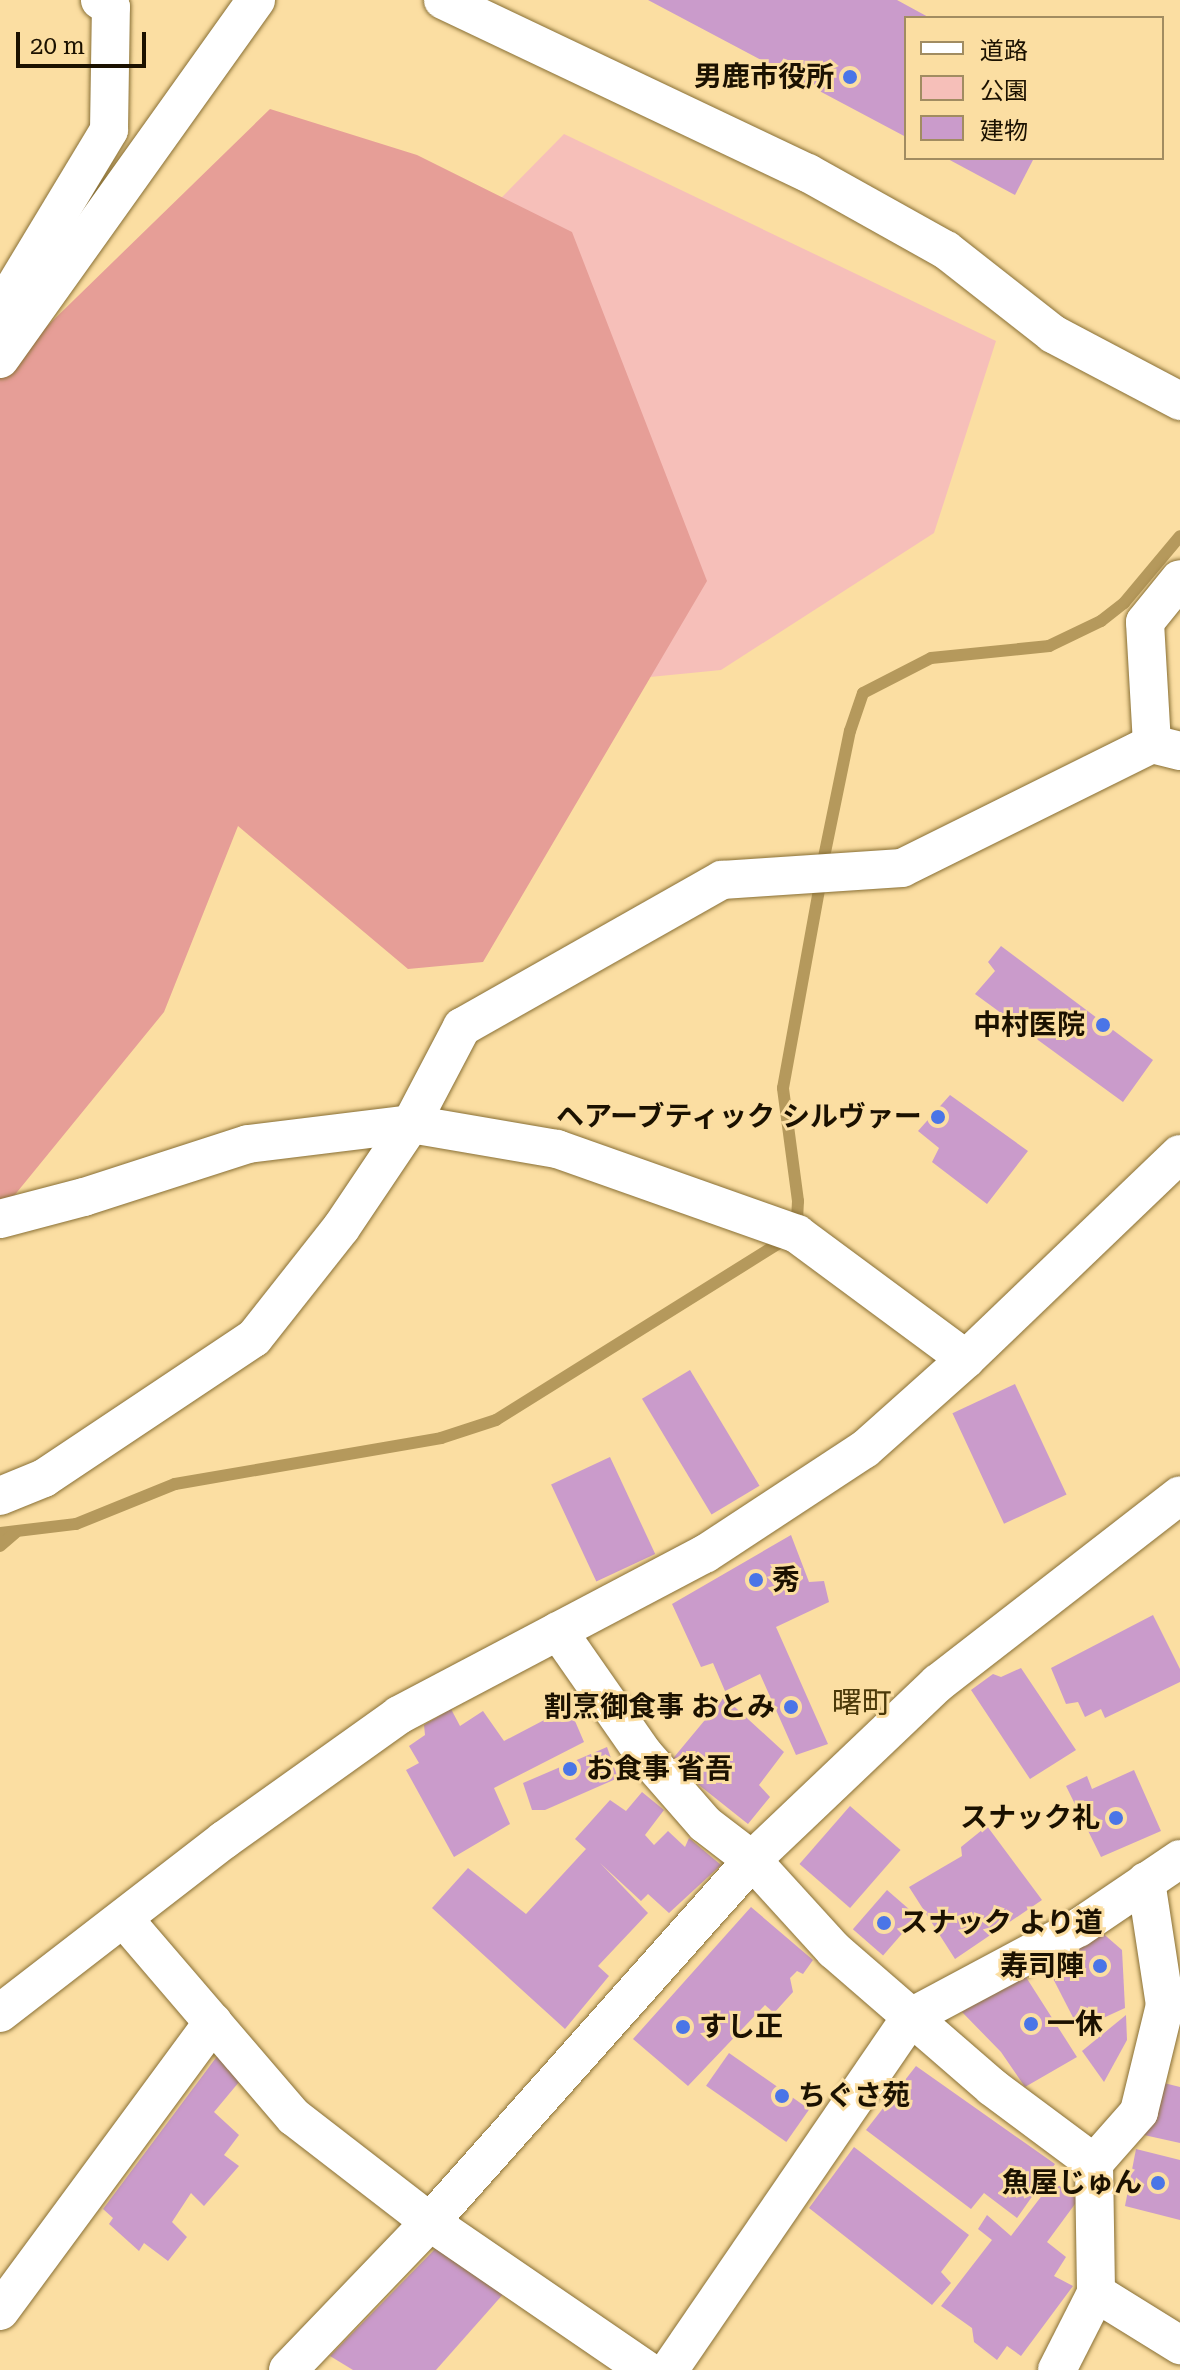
<!DOCTYPE html>
<meta charset="utf-8">
<style>
body{margin:0}
#map{position:relative;width:1180px;height:2370px;overflow:hidden;background:#fbdea2;font-family:"Roboto Serif","Noto Sans JP",serif}
div>[style]{position:absolute}
[style*='--x']{left:calc(var(--x)*1px);top:calc(var(--y)*1px);width:calc(var(--w)*1px);rotate:calc(var(--a)*1deg)}
.green>*{inset:0;background:#f6bfb9}
.forest>*{inset:0;background:#e69e97}
.stream>*{height:12px;margin:-6px;padding:0 6px;transform-origin:6px;border-radius:6px;background:#b5995c}
.building>*{inset:0;background:#ca9bcb;transform-origin:0 0}
.roads{filter:drop-shadow(0 0 2px #886f35) drop-shadow(0 0 2px #886f35)}
.minor>*{height:38px;margin:-19px;padding:0 19px;transform-origin:19px;border-radius:19px;background:#fff}
.dots>*{width:22px;height:22px;translate:-50% -50%;box-sizing:border-box;border:4px solid #fbdea2;border-radius:50%}
span{translate:-50% -50%;white-space:nowrap;text-align:center;line-height:1.15;-webkit-text-stroke:6px #fbdea2;paint-order:stroke}
.poi-label{font-size:28px;color:#1b1100;font-weight:700}
.right{translate:-100% -50%;text-align:right}
.left{translate:0 -50%;text-align:left}
.neighbourhood-label{font-size:30px;color:#4b3909}
.legend{position:absolute;left:904px;top:16px;width:260px;height:144px;box-sizing:border-box;background:#fbdea2;border:2px solid #a18c61;margin:0;padding:10px 14px;list-style:none;font-size:24px;color:#1b1100}
.legend li{display:flex;align-items:center;gap:16px;height:40px}
.legend b{width:40px;border:2px solid #a18c61}
.scale{position:absolute;left:16px;top:32px;width:130px;height:36px;box-sizing:border-box;border:4px solid #1b1100;border-top:0;padding-left:10px;font-size:24px;line-height:28px;white-space:nowrap;color:#1b1100;-webkit-text-stroke:6px #fbdea2;paint-order:stroke}
</style>
<div id="map">
<div class="green">
<i style="clip-path:polygon(564px 134px,996px 341px,934px 533px,721px 670px,569px 685px,454px 246px)"></i>
</div>
<div class="forest">
<i style="clip-path:polygon(270px 109px,417px 155px,572px 232px,707px 581px,483px 962px,408px 969px,238px 826px,164px 1012px,0 1213px,0 372px)"></i>
</div>
<div class="stream">
<i style="--x:823;--y:862;--w:134;--a:-78.4"></i>
<i style="--x:850;--y:731;--w:40;--a:-71.1"></i>
<i style="--x:863;--y:693;--w:76;--a:-27.2"></i>
<i style="--x:931;--y:658;--w:119;--a:-5.8"></i>
<i style="--x:1049;--y:646;--w:58;--a:-25.7"></i>
<i style="--x:1101;--y:621;--w:29;--a:-38"></i>
<i style="--x:1124;--y:603;--w:87;--a:-50.1"></i>
<i style="--x:797;--y:1220;--w:19;--a:-87"></i>
<i style="--x:798;--y:1201;--w:114;--a:-97.6"></i>
<i style="--x:783;--y:1088;--w:207;--a:-79.7"></i>
<i style="--x:0;--y:1533;--w:77;--a:-6.8"></i>
<i style="--x:76;--y:1524;--w:107;--a:-22"></i>
<i style="--x:175;--y:1484;--w:270;--a:-9.8"></i>
<i style="--x:441;--y:1438;--w:58;--a:-18.1"></i>
<i style="--x:496;--y:1420;--w:336;--a:-32"></i>
<i style="--x:0;--y:1546;--w:20;--a:-41"></i>
</div>
<div class="building">
<i style="clip-path:polygon(648px 0,897px 0,930px 18px,906px 18px,906px 137px)"></i>
<i style="clip-path:polygon(946px 158px,1034px 158px,1015px 195px)"></i>
<i style="clip-path:polygon(1001px 946px,1153px 1060px,1123px 1102px,975px 994px,995px 971px,988px 962px)"></i>
<i style="clip-path:polygon(950px 1095px,1028px 1151px,987px 1204px,932px 1162px,939px 1148px,918px 1131px)"></i>
<i style="left:690px;top:1370px;width:135px;height:56px;rotate:59deg"></i>
<i style="left:1015px;top:1384px;width:122px;height:69px;rotate:65deg"></i>
<i style="left:610px;top:1457px;width:107px;height:65px;rotate:65deg"></i>
<i style="clip-path:polygon(791px 1535px,809px 1582px,824px 1581px,829px 1602px,776px 1627px,828px 1744px,796px 1755px,760px 1674px,725px 1691px,713px 1663px,701px 1667px,672px 1604px)"></i>
<i style="clip-path:polygon(1153px 1615px,1180px 1669px,1180px 1682px,1105px 1718px,1101px 1709px,1085px 1717px,1078px 1702px,1066px 1704px,1051px 1668px)"></i>
<i style="clip-path:polygon(1021px 1668px,1076px 1750px,1030px 1779px,971px 1690px,993px 1674px,1001px 1677px)"></i>
<i style="clip-path:polygon(724px 1697px,784px 1752px,759px 1785px,770px 1797px,748px 1824px,670px 1762px)"></i>
<i style="clip-path:polygon(569px 1707px,584px 1742px,494px 1788px,510px 1824px,454px 1857px,406px 1770px,419px 1763px,409px 1746px,425px 1735px,424px 1725px,451px 1709px,460px 1726px,483px 1711px,504px 1741px)"></i>
<i style="clip-path:polygon(607px 1747px,618px 1778px,545px 1810px,532px 1810px,523px 1783px)"></i>
<i style="clip-path:polygon(1134px 1770px,1161px 1831px,1101px 1857px,1066px 1786px,1087px 1776px,1092px 1789px)"></i>
<i style="clip-path:polygon(642px 1792px,664px 1810px,645px 1835px,654px 1845px,668px 1831px,685px 1847px,689px 1838px,721px 1865px,669px 1913px,648px 1894px,641px 1901px,600px 1863px,648px 1913px,598px 1966px,609px 1976px,565px 2029px,432px 1908px,468px 1868px,526px 1914px,586px 1849px,575px 1839px,610px 1800px,626px 1811px)"></i>
<i style="left:850px;top:1806px;width:67px;height:77px;rotate:41deg"></i>
<i style="clip-path:polygon(987px 1826px,1042px 1900px,955px 1959px,909px 1887px,962px 1856px,961px 1847px)"></i>
<i style="left:887px;top:1890px;width:40px;height:52px;rotate:41deg"></i>
<i style="clip-path:polygon(751px 1907px,813px 1960px,803px 1974px,797px 1971px,790px 1978px,793px 1992px,774px 2013px,765px 2005px,688px 2086px,633px 2039px)"></i>
<i style="clip-path:polygon(1099px 1930px,1122px 1950px,1125px 2008px,1079px 2029px,1044px 1961px)"></i>
<i style="clip-path:polygon(1024px 1974px,1077px 2057px,1025px 2087px,1001px 2052px,962px 2012px)"></i>
<i style="clip-path:polygon(1126px 2015px,1127px 2040px,1104px 2082px,1082px 2051px)"></i>
<i style="left:729px;top:2053px;width:98px;height:40px;rotate:35deg"></i>
<i style="clip-path:polygon(218px 2055px,244px 2076px,214px 2112px,239px 2135px,224px 2155px,239px 2166px,204px 2206px,191px 2193px,172px 2222px,187px 2237px,168px 2261px,144px 2243px,139px 2251px,109px 2224px,113px 2218px,103px 2209px)"></i>
<i style="clip-path:polygon(916px 2066px,1055px 2164px,1017px 2218px,984px 2193px,971px 2209px,866px 2130px)"></i>
<i style="clip-path:polygon(1160px 2082px,1180px 2087px,1180px 2143px,1144px 2135px)"></i>
<i style="clip-path:polygon(854px 2147px,969px 2235px,941px 2272px,951px 2283px,932px 2305px,809px 2208px)"></i>
<i style="clip-path:polygon(1136px 2149px,1180px 2160px,1180px 2220px,1125px 2206px)"></i>
<i style="clip-path:polygon(1053px 2181px,1078px 2200px,1047px 2242px,1066px 2257px,1054px 2276px,1073px 2286px,1021px 2356px,1007px 2346px,997px 2360px,974px 2342px,972px 2328px,941px 2306px,992px 2240px,978px 2229px,987px 2215px,1011px 2236px)"></i>
<i style="clip-path:polygon(436px 2248px,505px 2292px,436px 2370px,353px 2370px,330px 2356px)"></i>
</div>
<div class="roads">
<div class="minor">
<i style="--x:443;--y:0;--w:404;--a:25.4"></i>
<i style="--x:808;--y:173;--w:158;--a:29.2"></i>
<i style="--x:946;--y:250;--w:136;--a:38.1"></i>
<i style="--x:1053;--y:334;--w:144;--a:27.8"></i>
<i style="--x:0;--y:311;--w:211;--a:-58.9"></i>
<i style="--x:109;--y:130;--w:123;--a:-89.1"></i>
<i style="--x:111;--y:7;--w:13;--a:-148"></i>
<i style="--x:0;--y:359;--w:441;--a:-54.5"></i>
<i style="--x:1152;--y:744;--w:122;--a:-93.3"></i>
<i style="--x:1145;--y:622;--w:55;--a:-50.9"></i>
<i style="--x:0;--y:1219;--w:87;--a:-14.7"></i>
<i style="--x:84;--y:1197;--w:172;--a:-17.9"></i>
<i style="--x:248;--y:1144;--w:164;--a:-7"></i>
<i style="--x:411;--y:1124;--w:148;--a:9.7"></i>
<i style="--x:557;--y:1149;--w:255;--a:19.5"></i>
<i style="--x:797;--y:1234;--w:210;--a:36.5"></i>
<i style="--x:0;--y:1496;--w:48;--a:-22.2"></i>
<i style="--x:44;--y:1478;--w:252;--a:-33.7"></i>
<i style="--x:254;--y:1338;--w:140;--a:-51.7"></i>
<i style="--x:341;--y:1228;--w:125;--a:-56.1"></i>
<i style="--x:411;--y:1124;--w:110;--a:-62.3"></i>
<i style="--x:462;--y:1027;--w:299;--a:-29.5"></i>
<i style="--x:722;--y:880;--w:180;--a:-3.8"></i>
<i style="--x:902;--y:868;--w:279;--a:-26.4"></i>
<i style="--x:1152;--y:744;--w:29;--a:14"></i>
<i style="--x:558;--y:1631;--w:149;--a:55.1"></i>
<i style="--x:643;--y:1753;--w:94;--a:48.9"></i>
<i style="--x:705;--y:1824;--w:59;--a:37.5"></i>
<i style="--x:752;--y:1860;--w:122;--a:47.7"></i>
<i style="--x:834;--y:1950;--w:209;--a:40.9"></i>
<i style="--x:992;--y:2087;--w:127;--a:36.7"></i>
<i style="--x:1146;--y:1881;--w:125;--a:81.3"></i>
<i style="--x:1165;--y:2005;--w:110;--a:103.7"></i>
<i style="--x:1139;--y:2112;--w:68;--a:131.4"></i>
<i style="--x:1094;--y:2163;--w:130;--a:89.1"></i>
<i style="--x:1096;--y:2293;--w:99;--a:31.8"></i>
<i style="--x:124;--y:1919;--w:261;--a:49.4"></i>
<i style="--x:294;--y:2117;--w:172;--a:37.7"></i>
<i style="--x:430;--y:2222;--w:262;--a:34.4"></i>
<i style="--x:0;--y:2013;--w:283;--a:-37.7"></i>
<i style="--x:224;--y:1840;--w:215;--a:-35.5"></i>
<i style="--x:399;--y:1715;--w:346;--a:-27.8"></i>
<i style="--x:705;--y:1554;--w:191;--a:-33.3"></i>
<i style="--x:865;--y:1449;--w:135;--a:-41.7"></i>
<i style="--x:966;--y:1359;--w:296;--a:-43.8"></i>
<i style="--x:0;--y:2311;--w:359;--a:-53.6"></i>
<i style="--x:288;--y:2370;--w:205;--a:-46.2"></i>
<i style="--x:430;--y:2222;--w:484;--a:-48.3"></i>
<i style="--x:752;--y:1860;--w:257;--a:-43.6"></i>
<i style="--x:938;--y:1683;--w:306;--a:-37.8"></i>
<i style="--x:669;--y:2370;--w:428;--a:-55.6"></i>
<i style="--x:911;--y:2017;--w:189;--a:-28.1"></i>
<i style="--x:1078;--y:1928;--w:123;--a:-34.1"></i>
<i style="--x:1057;--y:2370;--w:86;--a:-63.1"></i>
</div>
</div>
<div class="dots">
<i style="left:850px;top:77px;background:#4a75e7"></i>
<i style="left:1103px;top:1025px;background:#4a75e7"></i>
<i style="left:938px;top:1117px;background:#4a75e7"></i>
<i style="left:756px;top:1580px;background:#4a75e7"></i>
<i style="left:791px;top:1707px;background:#4a75e7"></i>
<i style="left:570px;top:1769px;background:#4a75e7"></i>
<i style="left:1116px;top:1818px;background:#4a75e7"></i>
<i style="left:884px;top:1923px;background:#4a75e7"></i>
<i style="left:1100px;top:1966px;background:#4a75e7"></i>
<i style="left:1031px;top:2024px;background:#4a75e7"></i>
<i style="left:683px;top:2027px;background:#4a75e7"></i>
<i style="left:782px;top:2096px;background:#4a75e7"></i>
<i style="left:1158px;top:2183px;background:#4a75e7"></i>
</div>
<div class="poi-label">
<span class="right" style="left:834px;top:77px">男鹿市役所</span>
<span class="right" style="left:1085px;top:1025px">中村医院</span>
<span class="right" style="left:922px;top:1117px">ヘアーブティック シルヴァー</span>
<span class="left" style="left:772px;top:1580px">秀</span>
<span class="right" style="left:775px;top:1707px">割烹御食事 おとみ</span>
<span class="left" style="left:586px;top:1769px">お食事 省吾</span>
<span class="right" style="left:1100px;top:1818px">スナック礼</span>
<span class="left" style="left:900px;top:1923px">スナック より道</span>
<span class="right" style="left:1084px;top:1966px">寿司陣</span>
<span class="left" style="left:1047px;top:2024px">一休</span>
<span class="left" style="left:699px;top:2027px">すし正</span>
<span class="left" style="left:798px;top:2096px">ちぐさ苑</span>
<span class="right" style="left:1142px;top:2183px">魚屋じゅん</span>
</div>
<div class="neighbourhood-label">
<span style="left:862px;top:1703px">曙町</span>
</div>
<ul class="legend">
<li><b style="height:10px;background:#fff"></b>道路</li>
<li><b style="height:22px;background:#f6bfb9"></b>公園</li>
<li><b style="height:22px;background:#ca9bcb"></b>建物</li>
</ul>
<div class="scale">20 m</div>
</div>
